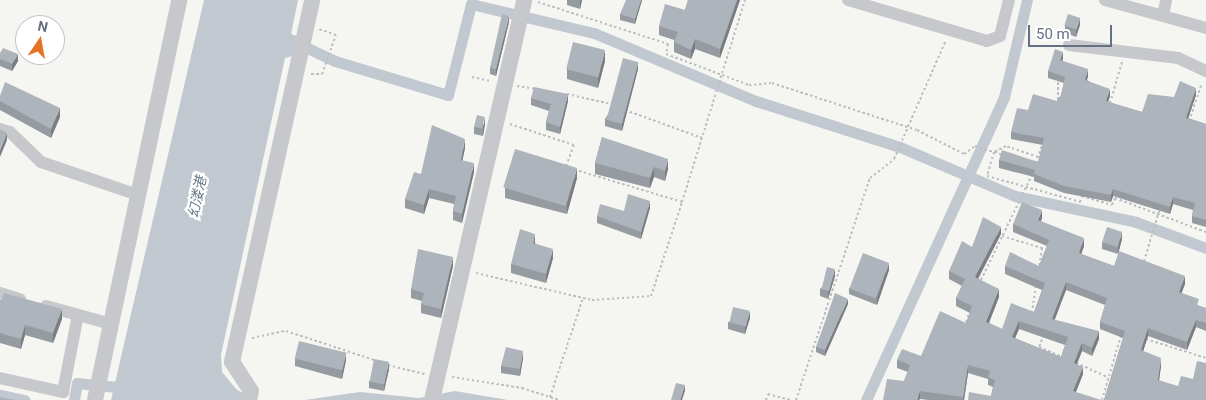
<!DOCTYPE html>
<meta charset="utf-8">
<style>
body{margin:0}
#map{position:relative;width:1206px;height:400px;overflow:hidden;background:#f5f6f2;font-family:Roboto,"Noto Sans SC",sans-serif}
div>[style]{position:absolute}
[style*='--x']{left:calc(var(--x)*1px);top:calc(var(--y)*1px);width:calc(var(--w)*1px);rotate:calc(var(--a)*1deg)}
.water>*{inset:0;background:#c1c8cf}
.canal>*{height:11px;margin:-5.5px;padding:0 5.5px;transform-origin:5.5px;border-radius:5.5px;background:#c1c8cf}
.path>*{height:2px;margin-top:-1px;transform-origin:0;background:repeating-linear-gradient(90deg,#bdbec1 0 2.5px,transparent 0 5px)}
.minor>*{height:12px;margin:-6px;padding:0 6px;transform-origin:6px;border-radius:6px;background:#c6c8cc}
.tertiary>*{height:16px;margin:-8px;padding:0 8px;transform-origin:8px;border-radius:8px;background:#c6c8cc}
.wall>*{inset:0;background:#969ba1}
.shaded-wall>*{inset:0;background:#7a7e83}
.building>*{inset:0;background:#aeb4bb;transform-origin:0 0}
span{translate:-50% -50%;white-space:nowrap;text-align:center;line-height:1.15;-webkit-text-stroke:5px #fff;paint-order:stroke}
.water-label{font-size:14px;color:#657888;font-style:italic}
.north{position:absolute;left:15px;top:15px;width:50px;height:50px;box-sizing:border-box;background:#fff;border:1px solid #c1c6ce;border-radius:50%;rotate:12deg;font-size:14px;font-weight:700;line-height:20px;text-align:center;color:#647084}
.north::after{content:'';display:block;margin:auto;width:18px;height:22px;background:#e57323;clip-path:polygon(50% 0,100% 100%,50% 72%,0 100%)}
.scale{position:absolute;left:1028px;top:25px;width:84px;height:22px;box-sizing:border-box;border:2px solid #647084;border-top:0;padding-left:6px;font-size:15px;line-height:18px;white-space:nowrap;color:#647084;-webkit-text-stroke:4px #fff;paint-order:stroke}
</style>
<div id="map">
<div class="water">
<i style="clip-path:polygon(204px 0,298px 0,291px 34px,302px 38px,299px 54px,285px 58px,221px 355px,222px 372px,237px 390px,257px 400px,111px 400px)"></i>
<i style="clip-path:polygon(455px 391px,508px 400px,305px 400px,360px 392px,419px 398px)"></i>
</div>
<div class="canal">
<i style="--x:297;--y:43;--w:42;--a:25.3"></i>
<i style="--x:335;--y:61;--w:118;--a:16.7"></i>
<i style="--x:448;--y:95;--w:94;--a:-75.8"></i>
<i style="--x:471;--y:4;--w:126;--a:13.3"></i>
<i style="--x:594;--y:33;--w:176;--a:22.8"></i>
<i style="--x:756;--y:101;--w:151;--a:17.7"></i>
<i style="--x:900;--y:147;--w:125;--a:23.1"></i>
<i style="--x:1015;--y:196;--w:124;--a:12.1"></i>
<i style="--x:1136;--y:222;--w:75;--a:20.4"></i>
<i style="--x:0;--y:395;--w:25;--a:12"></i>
<i style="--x:74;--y:400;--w:17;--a:-80"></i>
<i style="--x:77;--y:383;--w:50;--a:5.7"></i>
<i style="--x:866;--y:400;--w:333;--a:-65.5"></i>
<i style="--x:1004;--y:97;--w:100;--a:-76.7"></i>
</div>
<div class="path">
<i style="--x:538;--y:2;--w:137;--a:17.9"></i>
<i style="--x:668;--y:44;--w:10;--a:101"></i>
<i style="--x:666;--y:54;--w:89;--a:20.5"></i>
<i style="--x:749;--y:85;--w:23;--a:-5"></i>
<i style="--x:772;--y:83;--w:152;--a:18"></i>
<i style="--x:917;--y:130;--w:53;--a:27.1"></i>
<i style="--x:964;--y:154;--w:14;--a:-36"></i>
<i style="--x:975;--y:146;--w:28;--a:18"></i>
<i style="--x:311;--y:74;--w:11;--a:0"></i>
<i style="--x:322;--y:74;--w:41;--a:-70.3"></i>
<i style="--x:336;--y:35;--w:18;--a:-161"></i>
<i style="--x:472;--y:77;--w:19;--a:12"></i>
<i style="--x:517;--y:86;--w:18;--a:9"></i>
<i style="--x:567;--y:94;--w:45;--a:12.8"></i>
<i style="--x:1058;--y:100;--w:20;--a:-90"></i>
<i style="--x:1110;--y:103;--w:43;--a:-73.7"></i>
<i style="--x:625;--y:110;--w:82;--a:20"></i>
<i style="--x:1189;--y:121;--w:40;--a:-71.1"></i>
<i style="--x:510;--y:124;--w:67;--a:18.2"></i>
<i style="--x:574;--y:145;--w:22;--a:111"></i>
<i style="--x:1038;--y:157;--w:34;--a:-161"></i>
<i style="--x:1006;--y:146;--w:13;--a:153"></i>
<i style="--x:994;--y:152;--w:25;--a:106"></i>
<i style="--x:987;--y:176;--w:97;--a:15.6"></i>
<i style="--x:1080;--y:202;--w:6;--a:-72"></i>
<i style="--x:1036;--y:163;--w:20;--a:-72"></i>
<i style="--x:1082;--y:196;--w:31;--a:17"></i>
<i style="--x:1112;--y:205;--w:8;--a:-67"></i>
<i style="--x:1115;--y:198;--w:97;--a:20.5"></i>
<i style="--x:682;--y:202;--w:212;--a:-72.7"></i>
<i style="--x:1002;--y:236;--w:42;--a:16.7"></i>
<i style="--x:1042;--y:248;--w:18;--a:99"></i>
<i style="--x:1144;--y:261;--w:55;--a:-73.2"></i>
<i style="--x:476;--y:273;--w:119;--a:13.1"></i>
<i style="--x:592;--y:300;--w:59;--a:-3.9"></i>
<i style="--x:651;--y:296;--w:99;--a:-71.7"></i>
<i style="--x:682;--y:202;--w:111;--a:-163.2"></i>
<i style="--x:981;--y:280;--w:117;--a:-64.1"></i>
<i style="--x:1032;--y:313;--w:27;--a:-82"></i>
<i style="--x:966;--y:322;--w:13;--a:-72"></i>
<i style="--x:1044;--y:335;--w:13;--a:113"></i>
<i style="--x:1039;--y:347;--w:25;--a:23"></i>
<i style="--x:252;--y:338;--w:35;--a:-12"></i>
<i style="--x:286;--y:331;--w:93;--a:18.2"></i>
<i style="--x:1146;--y:339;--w:63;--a:17.6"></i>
<i style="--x:1076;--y:363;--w:35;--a:24"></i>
<i style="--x:388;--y:365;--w:38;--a:14"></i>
<i style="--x:452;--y:377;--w:71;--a:8.9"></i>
<i style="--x:522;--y:388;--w:39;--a:18"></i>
<i style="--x:550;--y:397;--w:104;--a:-71.6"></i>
<i style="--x:766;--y:400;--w:6;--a:-72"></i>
<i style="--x:768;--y:394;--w:24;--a:15"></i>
<i style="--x:796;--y:400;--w:234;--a:-71.6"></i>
<i style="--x:870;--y:178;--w:31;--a:-38"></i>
<i style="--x:894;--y:159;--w:128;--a:-66.4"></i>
<i style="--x:1102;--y:400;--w:68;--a:-73.7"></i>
</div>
<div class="minor">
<i style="--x:848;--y:0;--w:145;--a:16.4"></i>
<i style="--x:987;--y:41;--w:14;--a:-21"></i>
<i style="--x:1000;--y:36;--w:37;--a:-76"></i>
<i style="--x:1105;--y:0;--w:105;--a:15.5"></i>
<i style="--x:1163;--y:16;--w:16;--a:-79"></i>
<i style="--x:1069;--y:45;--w:110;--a:6.8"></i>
<i style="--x:1178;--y:58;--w:31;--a:25"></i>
<i style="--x:0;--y:129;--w:10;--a:17"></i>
<i style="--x:10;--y:132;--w:43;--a:44.1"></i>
<i style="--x:41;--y:162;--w:102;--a:18.8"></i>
<i style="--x:0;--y:293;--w:21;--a:17"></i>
<i style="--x:46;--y:306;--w:67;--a:15.5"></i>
<i style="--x:0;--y:378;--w:65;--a:12.5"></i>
<i style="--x:63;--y:392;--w:78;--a:-79"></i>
</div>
<div class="tertiary">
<i style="--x:95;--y:400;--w:409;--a:-78.1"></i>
<i style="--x:249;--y:400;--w:9;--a:-77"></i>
<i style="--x:251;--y:391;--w:35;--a:-123"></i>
<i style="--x:232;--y:362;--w:371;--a:-77.5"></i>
<i style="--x:432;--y:400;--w:410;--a:-77"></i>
</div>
<div class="wall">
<i style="clip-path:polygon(567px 0,582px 0,580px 9px,567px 5px)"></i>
<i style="clip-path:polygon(642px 0,635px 24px,620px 20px,620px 14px)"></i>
<i style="clip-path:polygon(688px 0,740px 0,720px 58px,695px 49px,691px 59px,674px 52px,674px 40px,659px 35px,659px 26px,685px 10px)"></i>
<i style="clip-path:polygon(509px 22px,496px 76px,490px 74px,490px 68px)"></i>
<i style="clip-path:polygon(1080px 25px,1076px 37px,1065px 33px,1065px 26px)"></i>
<i style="clip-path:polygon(0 53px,18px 61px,12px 71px,0 66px)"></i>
<i style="clip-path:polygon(1063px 59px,1062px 61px,1088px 76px,1087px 80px,1110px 96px,1108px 102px,1142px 112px,1174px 97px,1196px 95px,1188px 118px,1206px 124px,1206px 227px,1192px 223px,1192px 216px,1193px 210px,1173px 204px,1170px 214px,1113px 196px,1111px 202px,1064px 193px,1034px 181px,1034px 177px,999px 168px,999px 160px,1038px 162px,1043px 145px,1011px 139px,1011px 132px,1028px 110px,1057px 101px,1061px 95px,1064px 83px,1048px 78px,1048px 71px)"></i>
<i style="clip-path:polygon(605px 61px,598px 88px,567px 79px,567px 69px)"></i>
<i style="clip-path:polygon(638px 69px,622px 131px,605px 126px,605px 119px)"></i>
<i style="clip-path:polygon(0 96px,60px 117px,51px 138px,0 110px)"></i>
<i style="clip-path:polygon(531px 98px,568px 101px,560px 134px,546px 130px,546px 122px,549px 111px,531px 105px)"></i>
<i style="clip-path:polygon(485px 124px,483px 136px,474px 134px,474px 127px)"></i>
<i style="clip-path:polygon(602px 137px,668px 169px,665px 181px,654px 177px,650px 188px,595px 174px,595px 163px)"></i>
<i style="clip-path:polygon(465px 148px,462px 160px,474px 172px,462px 223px,453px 220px,453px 211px,454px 204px,429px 198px,424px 214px,405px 208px,405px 199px,421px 174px)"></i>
<i style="clip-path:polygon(577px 178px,567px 214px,505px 198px,505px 188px)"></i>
<i style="clip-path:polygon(650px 208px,641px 239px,597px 223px,597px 216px,624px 211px)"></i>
<i style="clip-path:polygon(evenodd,1042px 218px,1041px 221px,1084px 246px,1081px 254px,1114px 266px,1185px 284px,1181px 293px,1199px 306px,1206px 308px,1206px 331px,1196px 327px,1187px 350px,1148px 336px,1143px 351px,1161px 366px,1159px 380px,1206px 400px,1104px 400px,1123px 338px,1100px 329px,1100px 322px,1105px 305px,1066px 290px,1054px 320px,1099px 339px,1092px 356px,1082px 351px,1077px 364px,1083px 374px,1076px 392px,968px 400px,991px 396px,993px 387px,988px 385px,988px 379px,968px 373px,964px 400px,928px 400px,920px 399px,904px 381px,908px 372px,897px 368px,897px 360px,921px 356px,966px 323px,970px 313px,956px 306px,956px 298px,962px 286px,949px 279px,949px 271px,972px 247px,1001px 234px,978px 278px,999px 297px,989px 323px,1002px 329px,1034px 312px,1042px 290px,1005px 274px,1005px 266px,1039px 266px,1047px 246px,1013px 232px,1013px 224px,1042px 218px,1019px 329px,1065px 345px,1061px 357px,1015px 338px,1019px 329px)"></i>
<i style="clip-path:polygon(1122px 239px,1118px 254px,1102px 249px,1102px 242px)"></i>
<i style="clip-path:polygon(535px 243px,553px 258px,546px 283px,511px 273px,511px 264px)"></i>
<i style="clip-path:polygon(453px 266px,441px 318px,421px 313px,421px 304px,422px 301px,411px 298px,411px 289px)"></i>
<i style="clip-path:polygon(889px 270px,877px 305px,849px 294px,849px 288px)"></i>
<i style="clip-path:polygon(835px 276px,828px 299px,820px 296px,820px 289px)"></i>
<i style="clip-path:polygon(0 300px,62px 319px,53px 343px,25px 335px,21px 349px,0 343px)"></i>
<i style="clip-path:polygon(848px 304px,825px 356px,816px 352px,816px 347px)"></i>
<i style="clip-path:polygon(750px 318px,745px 334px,728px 329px,728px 322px)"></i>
<i style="clip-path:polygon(523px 358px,520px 376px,501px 373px,501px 366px)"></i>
<i style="clip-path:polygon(295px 359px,346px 360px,342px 379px,295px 366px)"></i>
<i style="clip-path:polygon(389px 369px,384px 391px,369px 388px,369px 381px)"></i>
</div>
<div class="shaded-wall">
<i style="clip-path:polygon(581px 0,582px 0,580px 9px,580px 2px)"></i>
<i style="clip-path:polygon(641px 0,642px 0,635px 24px,635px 19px)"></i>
<i style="clip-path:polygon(737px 0,740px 0,720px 58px,720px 49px)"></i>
<i style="clip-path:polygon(509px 16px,509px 22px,496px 76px,496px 69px)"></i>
<i style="clip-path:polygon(1080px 18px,1080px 25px,1076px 37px,1076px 30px)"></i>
<i style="clip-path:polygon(695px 39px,695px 49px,691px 59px,691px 50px)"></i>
<i style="clip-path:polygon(605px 50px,605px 61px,598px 88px,598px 78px)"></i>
<i style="clip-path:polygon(1063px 52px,1063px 59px,1060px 68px,1060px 60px)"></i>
<i style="clip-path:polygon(18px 54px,18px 61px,12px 71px,12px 64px)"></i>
<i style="clip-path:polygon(638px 62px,638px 69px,622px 131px,622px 124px)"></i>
<i style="clip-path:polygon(1088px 69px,1088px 76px,1085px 87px,1085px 80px)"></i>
<i style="clip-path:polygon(1196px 88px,1196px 95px,1186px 125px,1186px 118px)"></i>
<i style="clip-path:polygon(1110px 89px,1110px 96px,1106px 108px,1106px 101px)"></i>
<i style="clip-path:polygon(568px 94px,568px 101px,560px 134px,560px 127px)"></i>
<i style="clip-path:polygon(60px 108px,60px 117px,51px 138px,51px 129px)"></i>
<i style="clip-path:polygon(485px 117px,485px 124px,483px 136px,483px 129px)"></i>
<i style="clip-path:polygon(7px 133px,7px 140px,0 157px,0 150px)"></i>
<i style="clip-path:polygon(465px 139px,465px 148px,461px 168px,461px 160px)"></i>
<i style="clip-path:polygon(668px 159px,668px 169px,665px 181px,665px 171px)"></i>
<i style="clip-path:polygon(474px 163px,474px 172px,462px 223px,462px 214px)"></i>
<i style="clip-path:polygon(654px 167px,654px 177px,650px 188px,650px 178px)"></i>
<i style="clip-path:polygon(577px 168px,577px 178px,567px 214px,567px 204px)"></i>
<i style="clip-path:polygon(429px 189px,429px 198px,424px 214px,424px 205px)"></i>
<i style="clip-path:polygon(1113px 189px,1113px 196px,1111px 202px,1111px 195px)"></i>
<i style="clip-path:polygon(1173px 197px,1173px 204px,1170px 214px,1170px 207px)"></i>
<i style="clip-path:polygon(650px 201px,650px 208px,641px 239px,641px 232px)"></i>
<i style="clip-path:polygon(1042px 210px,1042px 218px,1038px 228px,1038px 220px)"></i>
<i style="clip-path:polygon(1001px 227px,1001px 234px,975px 285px,975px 277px)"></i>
<i style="clip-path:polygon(1122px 232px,1122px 239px,1118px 254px,1118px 247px)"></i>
<i style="clip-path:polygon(535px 234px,535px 243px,533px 252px,533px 243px)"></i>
<i style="clip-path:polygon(1084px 238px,1084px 246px,1079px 261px,1079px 253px)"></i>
<i style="clip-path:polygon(553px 249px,553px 258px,546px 283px,546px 274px)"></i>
<i style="clip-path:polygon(453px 257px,453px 266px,441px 318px,441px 309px)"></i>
<i style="clip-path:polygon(889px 263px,889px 270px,877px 305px,877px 298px)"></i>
<i style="clip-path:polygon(835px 269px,835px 276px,828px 299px,828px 292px)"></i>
<i style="clip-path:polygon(1185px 276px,1185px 284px,1179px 300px,1179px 292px)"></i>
<i style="clip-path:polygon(1066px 282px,1066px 290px,1052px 327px,1052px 319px)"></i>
<i style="clip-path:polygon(999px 289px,999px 297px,986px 330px,986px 322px)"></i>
<i style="clip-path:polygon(848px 299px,848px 304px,825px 356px,825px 350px)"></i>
<i style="clip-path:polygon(62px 309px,62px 319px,53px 343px,53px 333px)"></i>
<i style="clip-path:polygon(750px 311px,750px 318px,745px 334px,745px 327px)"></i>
<i style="clip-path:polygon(1196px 320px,1196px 327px,1187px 350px,1187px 342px)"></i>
<i style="clip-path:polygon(1019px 321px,1019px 329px,1012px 345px,1012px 337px)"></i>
<i style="clip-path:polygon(25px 325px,25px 335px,21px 349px,21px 339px)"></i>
<i style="clip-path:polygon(1148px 328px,1148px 336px,1141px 358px,1141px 350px)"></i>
<i style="clip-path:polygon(1099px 331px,1099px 339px,1092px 356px,1092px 348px)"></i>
<i style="clip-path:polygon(1082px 343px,1082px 351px,1074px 371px,1074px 363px)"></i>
<i style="clip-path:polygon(523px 351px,523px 358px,520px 376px,520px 369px)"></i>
<i style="clip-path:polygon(346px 353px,346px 360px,342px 379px,342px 372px)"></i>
<i style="clip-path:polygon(1161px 358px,1161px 366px,1158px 388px,1158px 380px)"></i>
<i style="clip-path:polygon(389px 362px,389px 369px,384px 391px,384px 384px)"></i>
<i style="clip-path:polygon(968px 365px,968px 373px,964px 400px,963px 400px)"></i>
<i style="clip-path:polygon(1083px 367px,1083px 374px,1073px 399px,1073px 391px)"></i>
<i style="clip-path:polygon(685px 385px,685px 391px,682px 400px,680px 400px)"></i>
<i style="clip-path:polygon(920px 391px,920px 399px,919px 400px,917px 400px)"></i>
</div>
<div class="building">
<i style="clip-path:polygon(626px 0,641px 0,635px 19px,620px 14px)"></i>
<i style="clip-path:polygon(688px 0,737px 0,720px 49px,695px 39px,691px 50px,674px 42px,678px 32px,659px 26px,665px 4px,685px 10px)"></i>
<i style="clip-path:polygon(502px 14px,509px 16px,496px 69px,490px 68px)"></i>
<i style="left:1068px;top:14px;width:13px;height:12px;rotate:18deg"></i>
<i style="left:573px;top:42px;width:33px;height:28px;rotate:14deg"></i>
<i style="clip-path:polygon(3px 48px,18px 54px,12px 64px,0 59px,0 53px)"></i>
<i style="clip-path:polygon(1055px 49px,1063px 52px,1060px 60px,1088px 69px,1085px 80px,1110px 89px,1106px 101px,1142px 112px,1148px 94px,1174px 97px,1180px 81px,1196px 88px,1186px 118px,1206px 124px,1206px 220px,1192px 216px,1195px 203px,1173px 197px,1170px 207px,1113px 189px,1111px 195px,1064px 186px,1034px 174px,1035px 170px,999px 160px,1002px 150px,1038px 162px,1044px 138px,1011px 132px,1017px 108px,1028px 110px,1033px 94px,1057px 101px,1061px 95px,1065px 77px,1048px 71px)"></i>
<i style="left:623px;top:58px;width:16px;height:64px;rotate:15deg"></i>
<i style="clip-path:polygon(5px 82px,60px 108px,51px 129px,0 101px,0 96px)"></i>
<i style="clip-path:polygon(534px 87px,568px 94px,560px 127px,546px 122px,551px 104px,531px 98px)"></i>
<i style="left:477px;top:115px;width:8px;height:12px;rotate:14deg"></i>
<i style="clip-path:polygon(432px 125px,465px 139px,461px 160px,474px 163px,462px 214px,453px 211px,456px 196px,429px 189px,424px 205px,405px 199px,414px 172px,421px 174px)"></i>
<i style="clip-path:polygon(0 129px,7px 133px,0 150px)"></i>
<i style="clip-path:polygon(602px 137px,668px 159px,665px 171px,654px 167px,650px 178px,595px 163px)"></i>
<i style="left:515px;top:149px;width:65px;height:40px;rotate:17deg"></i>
<i style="clip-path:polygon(628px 194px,650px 201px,641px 232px,597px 216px,600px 204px,624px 211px)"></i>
<i style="clip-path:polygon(evenodd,1022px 202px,1042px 210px,1038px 220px,1084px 238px,1079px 253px,1114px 266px,1119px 251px,1185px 276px,1179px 292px,1199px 299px,1197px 305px,1206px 308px,1206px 323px,1196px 320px,1187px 342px,1148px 328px,1141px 350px,1161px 358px,1158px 380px,1178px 386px,1181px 376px,1193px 379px,1197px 361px,1206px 363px,1206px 400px,1104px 400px,1125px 331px,1100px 322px,1107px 298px,1066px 282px,1052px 319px,1099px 331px,1092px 348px,1082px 343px,1074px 363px,1083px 367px,1073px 391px,1101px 400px,968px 400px,969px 392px,991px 396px,995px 380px,988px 377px,990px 371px,968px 365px,963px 397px,920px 391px,917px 400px,883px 400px,887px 379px,904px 381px,910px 365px,897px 360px,902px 349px,921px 356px,940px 311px,966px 323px,972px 306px,956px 298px,965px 279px,949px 271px,962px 241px,972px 247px,983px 217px,1001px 227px,975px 277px,999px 289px,986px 322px,1002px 329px,1011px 303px,1034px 312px,1045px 283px,1005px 266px,1010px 252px,1039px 266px,1049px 240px,1013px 224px,1022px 202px,1019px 321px,1068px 337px,1061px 357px,1012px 337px,1019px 321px)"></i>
<i style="left:1107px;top:227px;width:16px;height:16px;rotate:18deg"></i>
<i style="clip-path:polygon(520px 229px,535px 234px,533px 243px,553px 249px,546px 274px,511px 264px)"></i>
<i style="clip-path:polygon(418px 249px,453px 257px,441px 309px,421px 304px,424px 293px,411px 289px)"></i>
<i style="left:863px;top:253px;width:28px;height:38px;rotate:21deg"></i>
<i style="left:827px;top:267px;width:8px;height:23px;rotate:14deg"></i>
<i style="clip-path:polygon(4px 293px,62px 309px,53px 333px,25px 325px,21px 339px,0 333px,0 300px,1px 301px)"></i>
<i style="clip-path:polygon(835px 293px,848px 299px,825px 350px,816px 347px)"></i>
<i style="left:733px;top:307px;width:17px;height:16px;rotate:13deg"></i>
<i style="left:299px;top:341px;width:49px;height:18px;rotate:14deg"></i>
<i style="clip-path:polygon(506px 347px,523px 351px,520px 369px,501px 366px)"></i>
<i style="left:374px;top:359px;width:15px;height:23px;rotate:11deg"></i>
<i style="clip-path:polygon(676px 383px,685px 385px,680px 400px,671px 400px)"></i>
<i style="clip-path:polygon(0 397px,16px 400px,0 400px)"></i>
</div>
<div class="water-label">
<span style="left:197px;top:197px;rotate:-78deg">幻溇港</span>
</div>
<div class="north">N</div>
<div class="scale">50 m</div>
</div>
